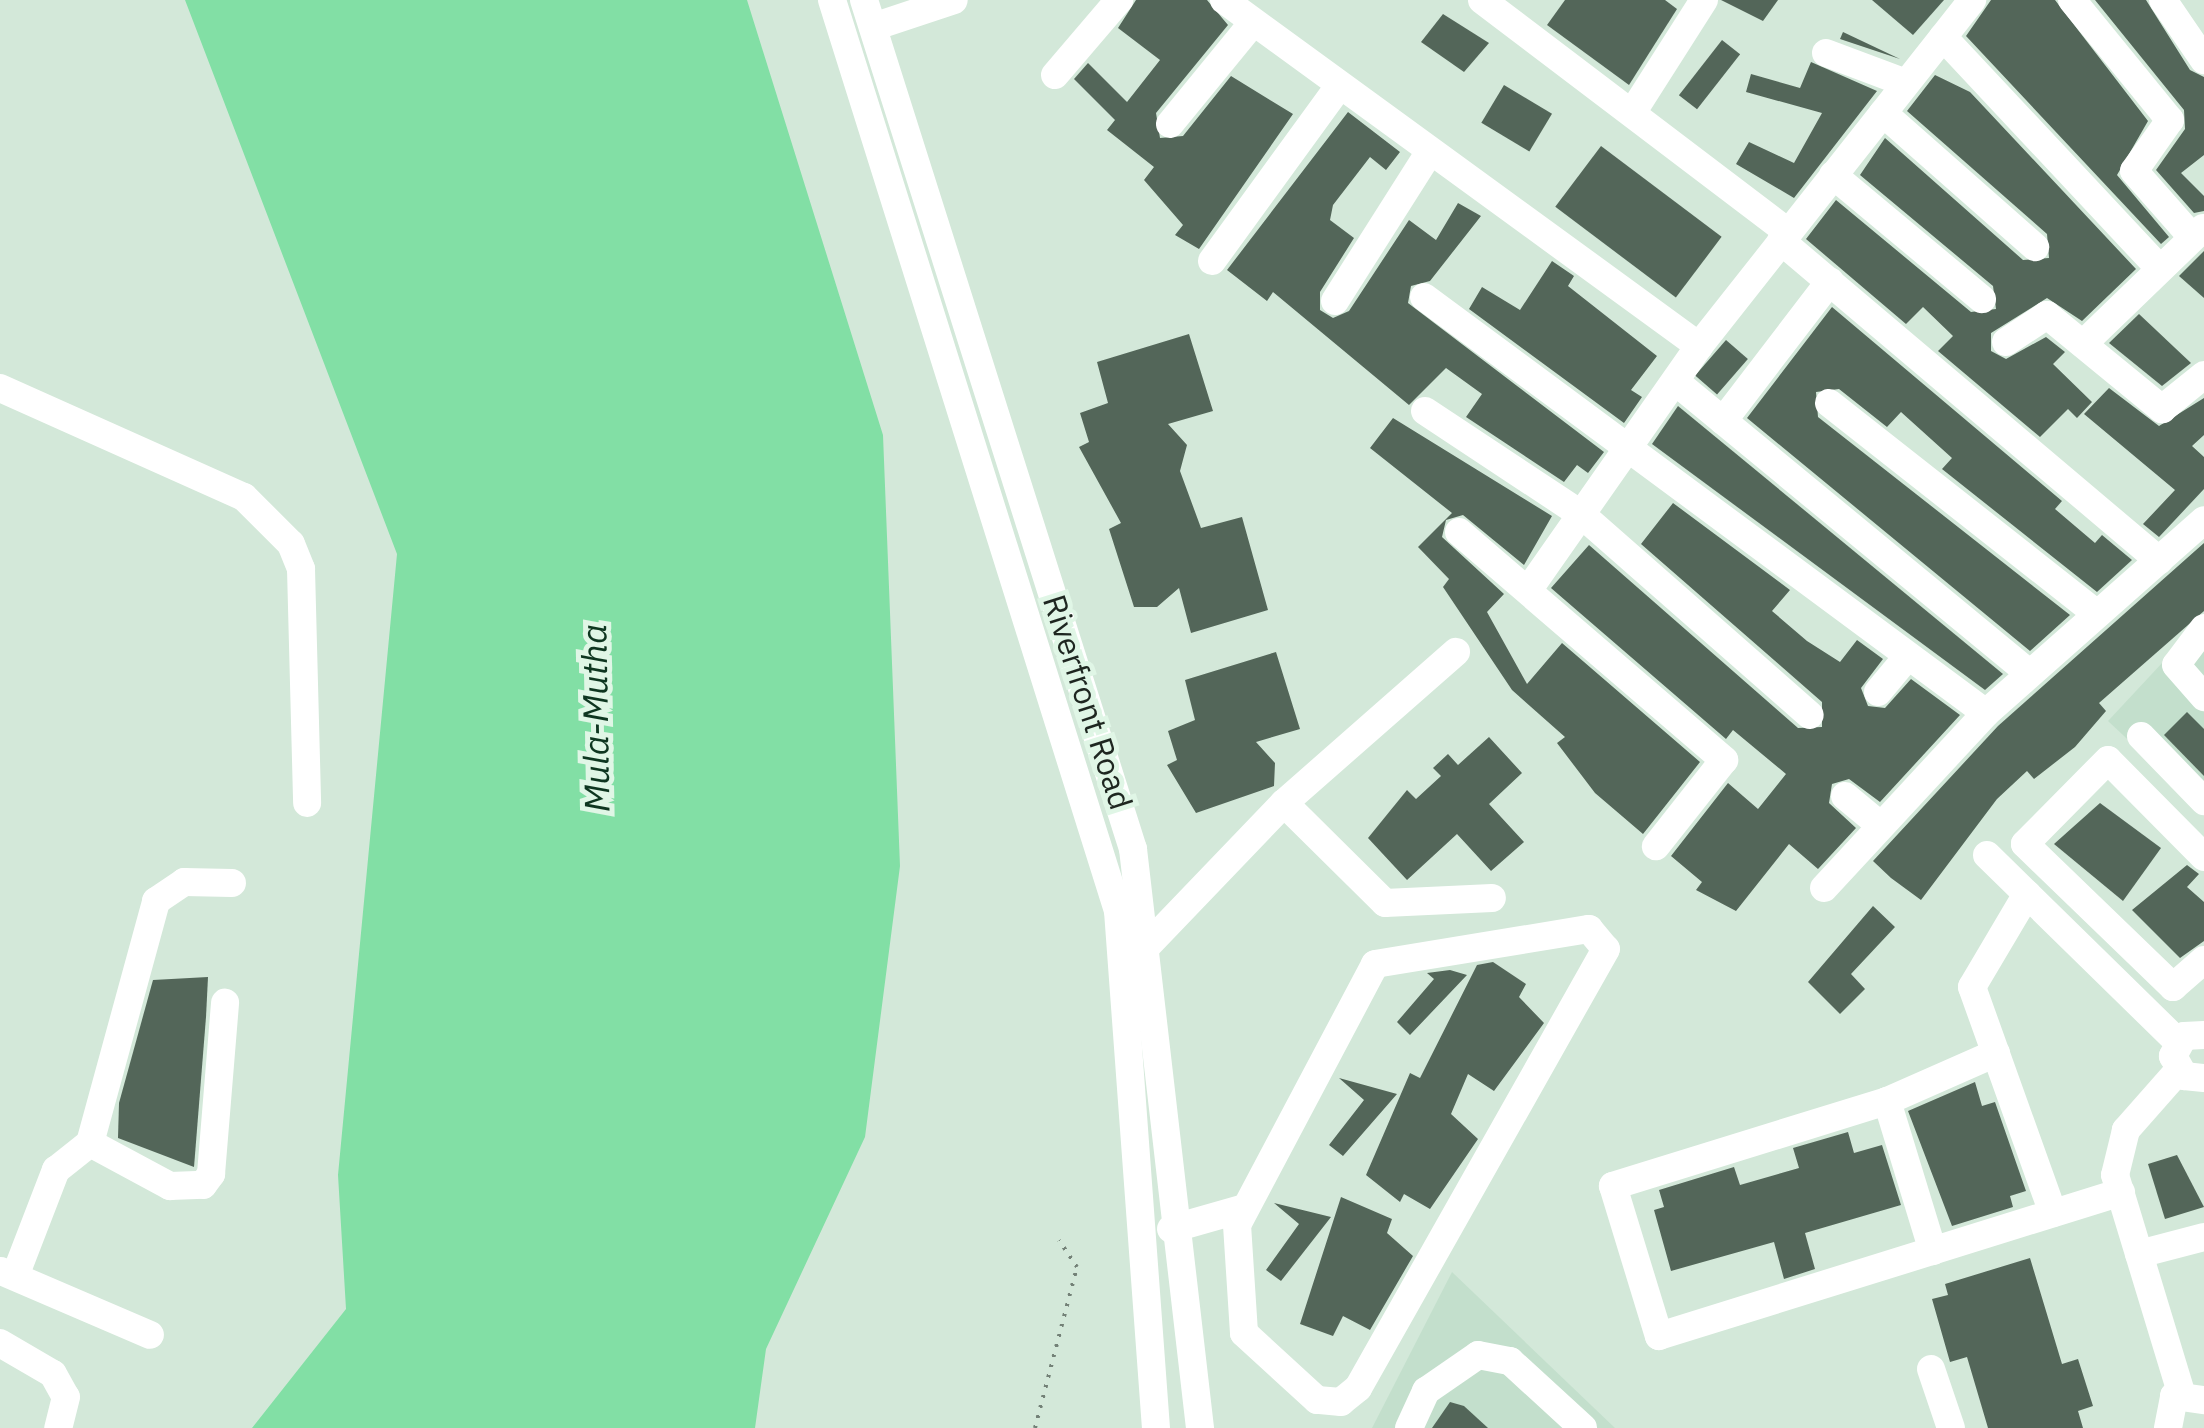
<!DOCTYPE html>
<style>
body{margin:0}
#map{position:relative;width:2204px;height:1428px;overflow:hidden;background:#d3e8d9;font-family:"IBM Plex Sans",sans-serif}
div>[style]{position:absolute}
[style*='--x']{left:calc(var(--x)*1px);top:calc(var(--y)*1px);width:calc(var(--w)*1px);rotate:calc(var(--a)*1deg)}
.built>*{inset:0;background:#c3dfcc}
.water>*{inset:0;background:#82dfa5}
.building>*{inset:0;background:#536659;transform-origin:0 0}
.path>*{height:4px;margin-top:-2px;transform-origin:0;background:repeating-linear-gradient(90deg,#738177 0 2.5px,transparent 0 10.5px)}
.minor>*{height:28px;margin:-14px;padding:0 14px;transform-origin:14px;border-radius:14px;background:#fff}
span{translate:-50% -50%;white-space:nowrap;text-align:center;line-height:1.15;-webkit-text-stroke:10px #e0f6e6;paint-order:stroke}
.street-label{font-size:32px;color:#1e2620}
.water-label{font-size:35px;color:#0e3620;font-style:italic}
</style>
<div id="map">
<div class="built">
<i style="clip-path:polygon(2204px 618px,2204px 811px,2108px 721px)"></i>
<i style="clip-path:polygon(1452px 1272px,1615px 1428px,1372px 1428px)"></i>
</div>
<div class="water">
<i style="clip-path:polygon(185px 0,747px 0,883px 435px,900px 866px,865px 1137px,766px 1349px,755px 1428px,252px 1428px,346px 1309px,338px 1175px,397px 554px)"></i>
</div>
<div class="building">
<i style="clip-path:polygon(1136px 0,1207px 0,1228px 25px,1156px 113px,1160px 138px,1183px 136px,1231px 76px,1293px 114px,1199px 249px,1175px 235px,1183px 225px,1144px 180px,1154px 167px,1107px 130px,1115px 120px,1074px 79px,1088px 63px,1127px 102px,1160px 60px,1118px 28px)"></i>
<i style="clip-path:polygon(1565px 0,1665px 0,1677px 9px,1629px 85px,1547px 25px)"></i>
<i style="clip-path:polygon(1721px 0,1778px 0,1763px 21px)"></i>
<i style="clip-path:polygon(1872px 0,1944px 0,1913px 35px)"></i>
<i style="clip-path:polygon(1991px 0,2055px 0,2148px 121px,2117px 175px,2169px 237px,2161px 244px,1966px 36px)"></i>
<i style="clip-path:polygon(2095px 0,2146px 0,2190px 70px,2204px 77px,2204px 155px,2181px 173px,2204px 196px,2204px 211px,2194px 213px,2156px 170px,2185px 129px,2184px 110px)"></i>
<i style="clip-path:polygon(1443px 14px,1489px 43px,1464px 72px,1421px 42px)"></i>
<i style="clip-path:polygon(1843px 32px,1900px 59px,1840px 39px)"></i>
<i style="left:1722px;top:40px;width:23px;height:70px;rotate:38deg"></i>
<i style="clip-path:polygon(1811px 62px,1877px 91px,1794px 198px,1736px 164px,1749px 142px,1794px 163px,1822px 113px,1746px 92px,1751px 74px,1800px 88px)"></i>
<i style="clip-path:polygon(1935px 75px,1970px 92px,2136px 269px,2082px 321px,2047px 298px,1991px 333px,1991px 351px,2006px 359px,2046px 337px,2065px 352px,2053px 364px,2092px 402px,2077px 418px,2068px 409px,2040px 437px,1938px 351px,1953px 336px,1923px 307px,1906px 324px,1806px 239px,1836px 200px,1971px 312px,1996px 309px,1993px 286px,1860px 175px,1885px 138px,2023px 260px,2049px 258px,2047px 234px,1907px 111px)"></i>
<i style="left:1504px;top:85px;width:56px;height:44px;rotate:31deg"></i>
<i style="clip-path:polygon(1348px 112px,1400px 152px,1386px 170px,1370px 157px,1333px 205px,1330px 220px,1354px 238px,1320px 292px,1320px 310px,1333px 318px,1349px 311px,1409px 220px,1436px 240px,1458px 203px,1481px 216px,1430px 281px,1411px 286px,1408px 303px,1604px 452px,1588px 473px,1577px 465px,1564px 482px,1466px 417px,1482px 394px,1446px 368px,1409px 405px,1273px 292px,1267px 301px,1227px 270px)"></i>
<i style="left:1601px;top:146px;width:151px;height:76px;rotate:37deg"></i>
<i style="clip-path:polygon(2204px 251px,2204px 298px,2179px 276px)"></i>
<i style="clip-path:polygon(1552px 261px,1574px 276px,1568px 286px,1657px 356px,1631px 390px,1642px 397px,1624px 423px,1469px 309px,1482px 287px,1520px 310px)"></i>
<i style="clip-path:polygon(1832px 307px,2062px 501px,2055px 509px,2095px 543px,2102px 535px,2132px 560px,2097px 592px,1942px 469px,1952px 458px,1901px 412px,1887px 427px,1839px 389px,1816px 392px,1818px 417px,2070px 615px,2030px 651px,1747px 418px)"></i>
<i style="clip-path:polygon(2139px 314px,2191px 363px,2162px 386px,2109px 343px)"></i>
<i style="clip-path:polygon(1189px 334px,1213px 411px,1168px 424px,1187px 445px,1180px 471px,1201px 528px,1242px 517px,1268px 610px,1191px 633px,1179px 588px,1157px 607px,1134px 607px,1109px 529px,1121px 523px,1079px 447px,1089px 442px,1080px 413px,1108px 403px,1097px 362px)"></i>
<i style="left:1726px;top:340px;width:29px;height:47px;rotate:41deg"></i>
<i style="clip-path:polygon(2109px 388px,2159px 426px,2204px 398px,2204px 435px,2192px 446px,2204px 457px,2204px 489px,2159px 537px,2143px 524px,2175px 490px,2084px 414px)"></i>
<i style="clip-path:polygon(1678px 406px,1712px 434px,2003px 674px,1985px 690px,1652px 444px)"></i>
<i style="clip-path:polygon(1393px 418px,1552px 516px,1524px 565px,1463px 515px,1446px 520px,1442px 537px,1504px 594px,1487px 612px,1527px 684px,1562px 643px,1700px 762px,1643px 834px,1595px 793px,1557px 743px,1565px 737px,1512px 690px,1443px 587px,1449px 579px,1418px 547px,1452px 513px,1370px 448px)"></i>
<i style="clip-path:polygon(1673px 503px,1790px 590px,1772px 611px,1807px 641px,1840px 662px,1857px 640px,1883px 659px,1861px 688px,1868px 706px,1885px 708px,1911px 679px,1960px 715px,1880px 802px,1849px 779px,1832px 784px,1829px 803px,1856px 828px,1818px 869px,1789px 844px,1736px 911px,1696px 890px,1702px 882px,1671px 856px,1728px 783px,1758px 809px,1786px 774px,1733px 730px,1726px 739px,1551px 588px,1589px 545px,1798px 728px,1822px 727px,1822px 702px,1641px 544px)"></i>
<i style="clip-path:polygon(2204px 543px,2204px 611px,2099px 703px,2106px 711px,2075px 747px,2034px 779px,2027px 771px,1997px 799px,1921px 900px,1891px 878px,1873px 861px,1998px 726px)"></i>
<i style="clip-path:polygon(1276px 652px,1300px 729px,1256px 742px,1275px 763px,1274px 786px,1196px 813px,1167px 765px,1177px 760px,1168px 731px,1195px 720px,1185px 680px)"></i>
<i style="clip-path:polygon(2187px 712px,2204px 729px,2204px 776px,2164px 735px)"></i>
<i style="clip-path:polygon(1489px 737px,1522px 773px,1489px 804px,1524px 842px,1491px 871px,1457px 834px,1407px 880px,1368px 838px,1407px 790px,1416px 799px,1441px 776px,1433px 768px,1448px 754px,1458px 765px)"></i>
<i style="clip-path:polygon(2100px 803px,2161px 848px,2123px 901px,2054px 844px)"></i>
<i style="clip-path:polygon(2187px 865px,2199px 874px,2187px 887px,2204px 902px,2204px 941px,2180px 958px,2132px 910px)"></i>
<i style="clip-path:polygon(1873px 906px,1895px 927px,1851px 974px,1865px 989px,1840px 1014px,1808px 982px)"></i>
<i style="clip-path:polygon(1493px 962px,1526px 984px,1519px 997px,1544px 1023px,1494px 1091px,1468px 1074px,1451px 1114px,1478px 1139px,1430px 1209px,1404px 1194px,1400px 1202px,1366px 1175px,1410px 1073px,1420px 1078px,1477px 965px)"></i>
<i style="clip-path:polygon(1450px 970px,1467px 975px,1410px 1035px,1397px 1022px,1434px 979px,1427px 973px)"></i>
<i style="clip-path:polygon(208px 977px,206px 1017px,194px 1167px,118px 1138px,119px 1103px,153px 980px)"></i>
<i style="clip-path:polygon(1339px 1078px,1397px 1094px,1343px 1156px,1329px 1145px,1364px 1100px)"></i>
<i style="clip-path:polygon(1975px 1082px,1982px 1106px,1995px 1102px,2026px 1191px,2010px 1196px,2013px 1207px,1952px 1226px,1908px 1111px)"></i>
<i style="clip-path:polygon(1848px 1132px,1854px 1153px,1882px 1145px,1901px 1205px,1805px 1233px,1815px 1269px,1784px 1279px,1774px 1242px,1671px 1271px,1654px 1210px,1664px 1207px,1659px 1190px,1734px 1167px,1740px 1185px,1799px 1168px,1793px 1148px)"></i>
<i style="clip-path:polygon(2177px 1155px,2204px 1207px,2165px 1219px,2148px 1164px)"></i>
<i style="clip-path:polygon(1341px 1197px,1392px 1219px,1387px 1233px,1413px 1256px,1370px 1330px,1343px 1316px,1333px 1336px,1300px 1324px)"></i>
<i style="clip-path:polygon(1274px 1203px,1331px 1217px,1281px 1281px,1266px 1270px,1299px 1224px)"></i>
<i style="clip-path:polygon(2030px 1258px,2062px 1364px,2078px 1359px,2093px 1406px,2078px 1411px,2083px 1428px,1988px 1428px,1967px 1357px,1950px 1362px,1932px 1299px,1948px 1295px,1945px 1284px)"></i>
<i style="clip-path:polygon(1450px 1402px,1464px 1406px,1488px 1428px,1432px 1428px)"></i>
</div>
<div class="path">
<i style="--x:1035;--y:1428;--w:166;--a:-75.4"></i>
<i style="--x:1077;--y:1267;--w:32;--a:-124"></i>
</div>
<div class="minor">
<i style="--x:832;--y:0;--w:955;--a:72.57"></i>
<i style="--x:1118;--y:911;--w:518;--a:85.8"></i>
<i style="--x:864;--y:0;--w:891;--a:72.42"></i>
<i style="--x:1133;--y:849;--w:583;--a:83.4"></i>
<i style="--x:1224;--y:0;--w:588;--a:36.07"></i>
<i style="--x:1482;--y:0;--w:384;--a:37.2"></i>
<i style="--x:2072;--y:0;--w:155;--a:50.8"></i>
<i style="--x:2170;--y:120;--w:62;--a:125.2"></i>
<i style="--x:2134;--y:171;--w:88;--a:48.7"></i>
<i style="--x:2163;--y:0;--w:73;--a:55.7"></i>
<i style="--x:873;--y:27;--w:85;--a:-18.4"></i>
<i style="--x:1943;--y:37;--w:313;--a:46.9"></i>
<i style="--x:1826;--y:53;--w:85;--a:20.6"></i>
<i style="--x:1055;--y:75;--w:99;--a:-49.5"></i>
<i style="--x:1632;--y:113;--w:134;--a:-57.5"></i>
<i style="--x:1883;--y:113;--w:203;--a:41.4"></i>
<i style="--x:1170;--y:124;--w:128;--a:-50.7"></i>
<i style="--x:1833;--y:175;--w:194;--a:39.8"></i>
<i style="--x:1781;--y:241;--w:495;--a:40.2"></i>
<i style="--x:1212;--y:261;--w:213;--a:-54"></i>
<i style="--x:1424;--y:297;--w:699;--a:36.51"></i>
<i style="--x:1335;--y:301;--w:175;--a:-57.6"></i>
<i style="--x:2006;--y:342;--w:49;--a:-33.4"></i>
<i style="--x:2047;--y:315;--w:149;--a:39.3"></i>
<i style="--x:2162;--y:409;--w:54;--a:-39"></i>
<i style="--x:2083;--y:344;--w:167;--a:-44"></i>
<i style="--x:1676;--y:382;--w:457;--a:39.5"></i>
<i style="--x:0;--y:388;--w:267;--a:24.1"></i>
<i style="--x:244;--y:497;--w:66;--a:45"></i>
<i style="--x:291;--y:544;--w:27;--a:68"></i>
<i style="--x:301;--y:569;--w:234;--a:88.5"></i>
<i style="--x:1829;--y:403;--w:341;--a:38.2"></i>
<i style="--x:1425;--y:411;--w:188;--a:33.5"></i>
<i style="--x:1582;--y:515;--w:303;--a:41.3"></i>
<i style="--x:1723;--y:421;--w:176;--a:-52.6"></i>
<i style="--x:1459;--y:532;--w:350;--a:40.7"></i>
<i style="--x:1724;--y:760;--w:110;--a:128.3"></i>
<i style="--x:1529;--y:589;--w:297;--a:-55"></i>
<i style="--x:1699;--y:346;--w:441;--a:-51.7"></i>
<i style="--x:2204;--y:628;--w:46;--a:127.1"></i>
<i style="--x:2176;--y:665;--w:43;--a:48.8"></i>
<i style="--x:1878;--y:692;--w:47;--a:-50.2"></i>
<i style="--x:2141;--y:736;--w:91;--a:45.9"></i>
<i style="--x:1845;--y:796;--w:45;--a:39.6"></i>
<i style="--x:1284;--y:803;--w:142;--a:44.7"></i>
<i style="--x:1385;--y:903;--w:107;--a:-2.7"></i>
<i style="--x:1987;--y:855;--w:267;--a:44.4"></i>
<i style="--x:2204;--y:857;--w:136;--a:-134.7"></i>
<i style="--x:2108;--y:760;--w:118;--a:134.7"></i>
<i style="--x:2025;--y:844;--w:206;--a:44"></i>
<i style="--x:2173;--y:987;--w:41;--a:-41.1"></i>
<i style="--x:1824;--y:888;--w:238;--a:-47.2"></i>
<i style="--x:1986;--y:713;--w:291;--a:-41.5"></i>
<i style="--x:2027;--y:894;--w:108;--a:120.6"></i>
<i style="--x:1972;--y:987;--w:240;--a:70.3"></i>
<i style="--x:1589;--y:929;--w:26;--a:50"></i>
<i style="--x:1606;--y:949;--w:504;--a:119.46"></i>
<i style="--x:1358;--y:1388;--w:22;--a:141"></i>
<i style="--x:1341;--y:1402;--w:24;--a:-175"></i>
<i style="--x:1317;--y:1400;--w:99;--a:-137.5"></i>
<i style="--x:1244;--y:1333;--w:108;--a:-93.7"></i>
<i style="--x:1237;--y:1225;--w:295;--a:-62.1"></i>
<i style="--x:1375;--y:964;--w:217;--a:-9.3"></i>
<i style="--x:1143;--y:950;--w:204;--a:-46.2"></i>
<i style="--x:1284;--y:803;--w:229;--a:-41.3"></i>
<i style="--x:2204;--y:1035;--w:20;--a:177"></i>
<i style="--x:2184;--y:1036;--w:23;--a:119"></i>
<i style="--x:2173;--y:1056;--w:23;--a:61"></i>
<i style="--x:2184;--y:1076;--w:20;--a:6"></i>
<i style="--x:1996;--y:1053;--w:119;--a:156.2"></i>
<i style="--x:1887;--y:1101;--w:287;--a:162.8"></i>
<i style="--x:1613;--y:1186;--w:157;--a:73"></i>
<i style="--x:1659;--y:1336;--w:484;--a:-17.3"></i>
<i style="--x:2178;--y:1071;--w:79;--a:131.4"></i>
<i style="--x:2126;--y:1130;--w:46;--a:103.7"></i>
<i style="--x:2115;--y:1175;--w:227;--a:73.1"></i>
<i style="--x:1887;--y:1101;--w:157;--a:73"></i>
<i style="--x:90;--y:1143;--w:91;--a:28.3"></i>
<i style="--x:170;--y:1186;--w:33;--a:-2"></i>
<i style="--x:203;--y:1185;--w:14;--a:-54"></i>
<i style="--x:211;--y:1174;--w:172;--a:-85.3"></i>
<i style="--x:1171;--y:1229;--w:73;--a:-15.9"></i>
<i style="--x:2139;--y:1254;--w:67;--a:-14.7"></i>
<i style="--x:1;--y:1271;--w:162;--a:23.2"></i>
<i style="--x:15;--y:1276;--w:114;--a:-68.9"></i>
<i style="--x:56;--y:1170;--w:43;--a:-38.5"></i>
<i style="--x:90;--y:1143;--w:251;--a:-74.7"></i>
<i style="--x:156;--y:901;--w:34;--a:-34"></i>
<i style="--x:184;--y:882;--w:48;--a:1.2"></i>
<i style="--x:0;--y:1343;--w:61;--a:30.3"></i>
<i style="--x:53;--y:1374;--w:26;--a:61"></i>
<i style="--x:66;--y:1397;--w:32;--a:104"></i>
<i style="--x:1931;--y:1369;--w:62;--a:71.3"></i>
<i style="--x:1409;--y:1428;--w:41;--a:-65.3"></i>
<i style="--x:1426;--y:1391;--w:63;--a:-34.7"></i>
<i style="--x:1478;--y:1355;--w:33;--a:11"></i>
<i style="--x:1510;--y:1361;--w:99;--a:42.5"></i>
<i style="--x:2168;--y:1428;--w:33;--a:-79"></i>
<i style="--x:2174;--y:1396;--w:30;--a:8"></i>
</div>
<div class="street-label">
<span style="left:1088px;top:702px;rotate:72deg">Riverfront Road</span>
</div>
<div class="water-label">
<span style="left:595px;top:718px;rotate:-91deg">Mula-Mutha</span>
</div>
</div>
